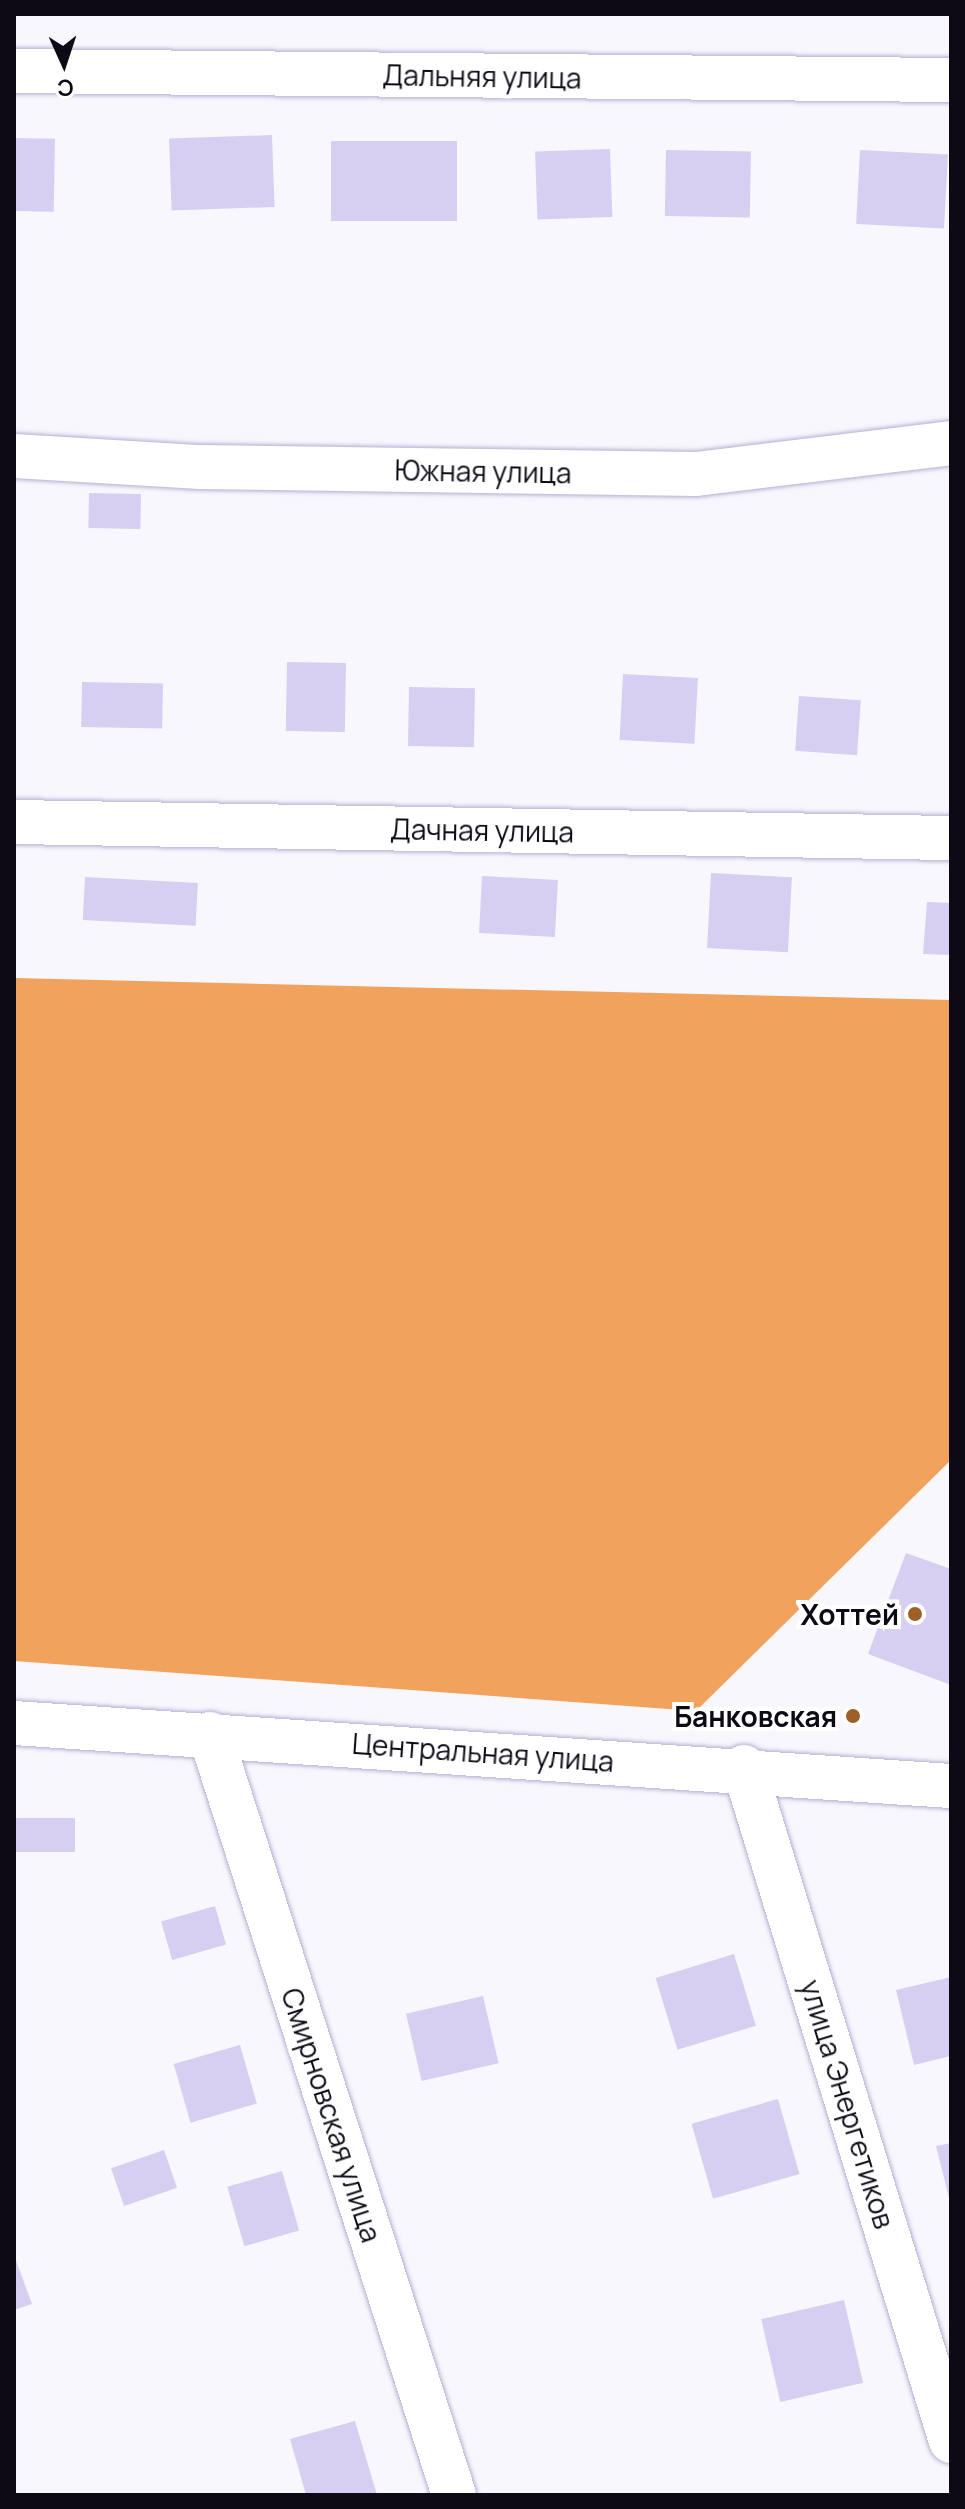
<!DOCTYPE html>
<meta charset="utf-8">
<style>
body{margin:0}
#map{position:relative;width:965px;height:2509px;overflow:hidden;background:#f8f7fe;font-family:Manrope,sans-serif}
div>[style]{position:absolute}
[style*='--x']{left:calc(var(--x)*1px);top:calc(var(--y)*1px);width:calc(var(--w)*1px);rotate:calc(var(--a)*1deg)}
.forest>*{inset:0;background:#f1a25d}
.building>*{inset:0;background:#d6cff1;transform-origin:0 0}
.roads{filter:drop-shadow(0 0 2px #b6afd1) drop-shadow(0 0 2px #b6afd1)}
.minor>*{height:44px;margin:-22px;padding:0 22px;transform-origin:22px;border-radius:22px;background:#fff}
.dots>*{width:22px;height:22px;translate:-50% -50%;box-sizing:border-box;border:4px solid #fff;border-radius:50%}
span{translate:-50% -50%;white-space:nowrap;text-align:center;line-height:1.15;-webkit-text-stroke:8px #fff;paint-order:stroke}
.street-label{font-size:28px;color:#0d0a15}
.poi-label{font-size:28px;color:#0d0a15;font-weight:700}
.right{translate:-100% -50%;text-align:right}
.frame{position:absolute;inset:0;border:16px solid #0d0a15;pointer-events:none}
.north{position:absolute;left:24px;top:24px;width:80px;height:80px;-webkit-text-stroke:6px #fff;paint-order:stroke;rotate:177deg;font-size:22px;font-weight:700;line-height:32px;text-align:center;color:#0d0a15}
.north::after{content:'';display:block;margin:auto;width:28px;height:36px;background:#0d0a15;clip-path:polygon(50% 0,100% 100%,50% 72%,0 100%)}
</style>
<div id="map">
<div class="forest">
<i style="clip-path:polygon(14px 978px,951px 1000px,951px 1460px,696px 1711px,14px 1661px)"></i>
</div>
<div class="building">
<i style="left:272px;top:135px;width:72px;height:103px;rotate:88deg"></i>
<i style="left:14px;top:138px;width:41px;height:73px;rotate:1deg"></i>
<i style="left:331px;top:141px;width:126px;height:80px"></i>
<i style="left:610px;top:149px;width:68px;height:75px;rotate:88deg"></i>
<i style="left:666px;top:150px;width:85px;height:66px;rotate:1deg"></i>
<i style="left:860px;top:150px;width:88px;height:74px;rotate:3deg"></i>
<i style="left:89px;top:493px;width:52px;height:35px;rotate:1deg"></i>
<i style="left:287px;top:662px;width:59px;height:69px;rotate:1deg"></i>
<i style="left:623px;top:674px;width:75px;height:66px;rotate:3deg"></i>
<i style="left:82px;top:682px;width:81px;height:45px;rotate:1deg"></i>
<i style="left:409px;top:687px;width:66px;height:59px;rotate:1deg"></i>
<i style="left:799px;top:696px;width:62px;height:55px;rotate:4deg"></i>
<i style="left:711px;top:873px;width:81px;height:75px;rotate:3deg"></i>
<i style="left:482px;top:876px;width:76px;height:57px;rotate:3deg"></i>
<i style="left:85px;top:877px;width:113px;height:43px;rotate:3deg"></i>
<i style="clip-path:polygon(927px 902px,951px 903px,951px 955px,923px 954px)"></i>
<i style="clip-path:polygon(906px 1553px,951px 1569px,951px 1685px,868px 1654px)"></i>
<i style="left:16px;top:1818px;width:59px;height:34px"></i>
<i style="left:215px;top:1906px;width:40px;height:56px;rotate:74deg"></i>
<i style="left:734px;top:1954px;width:75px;height:82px;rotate:73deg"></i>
<i style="clip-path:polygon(951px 1977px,951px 2056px,914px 2065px,896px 1990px)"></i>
<i style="left:483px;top:1996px;width:69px;height:79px;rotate:77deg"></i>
<i style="left:240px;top:2045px;width:61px;height:69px;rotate:74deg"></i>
<i style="left:778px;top:2099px;width:78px;height:90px;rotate:74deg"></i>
<i style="clip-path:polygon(951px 2143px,951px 2202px,950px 2202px,936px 2146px)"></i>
<i style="left:164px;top:2150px;width:40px;height:56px;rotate:71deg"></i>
<i style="left:282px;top:2171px;width:62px;height:57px;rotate:74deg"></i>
<i style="clip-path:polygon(14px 2255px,32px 2304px,14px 2310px)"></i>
<i style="left:844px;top:2300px;width:85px;height:85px;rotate:77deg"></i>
<i style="clip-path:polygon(355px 2421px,377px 2495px,306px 2495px,290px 2439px)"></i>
</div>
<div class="roads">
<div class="minor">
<i style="--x:14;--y:71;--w:937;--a:0.55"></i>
<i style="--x:14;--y:456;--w:187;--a:3.4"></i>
<i style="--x:201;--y:467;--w:495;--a:0.8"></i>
<i style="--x:696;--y:474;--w:257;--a:-6.9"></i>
<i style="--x:14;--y:822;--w:937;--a:0.98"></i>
<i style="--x:14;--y:1723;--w:939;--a:3.85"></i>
<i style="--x:210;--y:1734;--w:799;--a:72.22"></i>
<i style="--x:744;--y:1767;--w:705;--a:72.93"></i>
</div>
</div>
<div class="dots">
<i style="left:915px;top:1614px;background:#9e6026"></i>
<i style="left:853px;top:1716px;background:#9e6026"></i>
</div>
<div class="street-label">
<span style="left:482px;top:76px;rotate:1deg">Дальняя улица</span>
<span style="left:483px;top:471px;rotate:1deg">Южная улица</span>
<span style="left:482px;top:830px;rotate:1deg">Дачная улица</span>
<span style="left:483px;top:1752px;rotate:4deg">Центральная улица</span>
<span style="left:848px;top:2104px;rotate:73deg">улица Энергетиков</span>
<span style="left:332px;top:2115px;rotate:72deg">Смирновская улица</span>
</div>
<div class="poi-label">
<span class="right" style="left:899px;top:1614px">Хоттей</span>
<span class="right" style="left:837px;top:1716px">Банковская</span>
</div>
<div class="frame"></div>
<div class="north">С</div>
</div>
